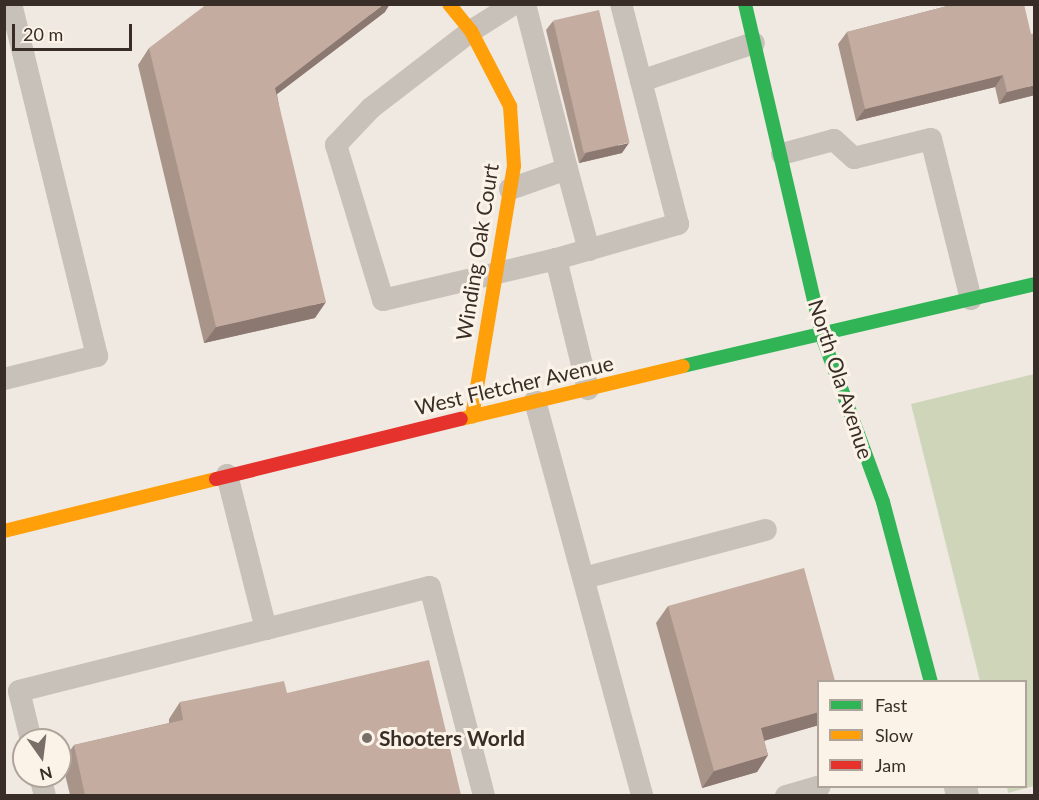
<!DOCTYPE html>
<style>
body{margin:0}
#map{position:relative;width:1039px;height:800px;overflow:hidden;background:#efe9e1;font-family:Lato,sans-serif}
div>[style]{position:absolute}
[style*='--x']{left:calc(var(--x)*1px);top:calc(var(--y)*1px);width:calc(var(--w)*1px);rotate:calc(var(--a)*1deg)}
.green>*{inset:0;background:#cfd5b9}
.lane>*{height:22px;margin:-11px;padding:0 11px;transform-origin:11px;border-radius:11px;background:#c8c1b9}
.street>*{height:33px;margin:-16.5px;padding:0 16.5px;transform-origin:16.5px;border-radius:16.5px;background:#c8c1b9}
.fast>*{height:14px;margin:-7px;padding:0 7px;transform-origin:7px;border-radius:7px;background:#30b455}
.slow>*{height:14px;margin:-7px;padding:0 7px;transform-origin:7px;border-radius:7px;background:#ff9f0a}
.jam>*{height:14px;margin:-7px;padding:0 7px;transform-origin:7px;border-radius:7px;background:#e5322d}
.wall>*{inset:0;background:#a9948a}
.shaded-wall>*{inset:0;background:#8a7871}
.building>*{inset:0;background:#c5aca1;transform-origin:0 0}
.dots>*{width:16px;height:16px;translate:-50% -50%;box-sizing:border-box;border:3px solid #fcf3e8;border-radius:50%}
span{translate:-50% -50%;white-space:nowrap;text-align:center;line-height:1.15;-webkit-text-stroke:6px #fcf3e8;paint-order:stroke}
.street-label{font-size:21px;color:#392e27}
.poi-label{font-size:21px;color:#392e27;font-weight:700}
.left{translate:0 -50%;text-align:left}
.frame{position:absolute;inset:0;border:6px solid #392e27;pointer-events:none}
.legend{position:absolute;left:817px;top:680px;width:210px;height:108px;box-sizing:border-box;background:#fcf3e8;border:2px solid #aea49b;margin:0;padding:8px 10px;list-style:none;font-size:18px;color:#392e27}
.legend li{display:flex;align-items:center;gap:12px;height:30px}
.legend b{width:30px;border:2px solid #aea49b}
.north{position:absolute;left:12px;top:728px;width:60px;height:60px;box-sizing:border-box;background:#fcf3e8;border:2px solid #aea49b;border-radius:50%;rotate:166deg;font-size:16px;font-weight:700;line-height:24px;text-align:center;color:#392e27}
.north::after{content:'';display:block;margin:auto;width:21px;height:27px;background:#796f68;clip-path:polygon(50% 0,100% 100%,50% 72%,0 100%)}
.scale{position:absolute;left:12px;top:24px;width:120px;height:27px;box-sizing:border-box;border:3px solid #392e27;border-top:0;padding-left:8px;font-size:18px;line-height:21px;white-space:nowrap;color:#392e27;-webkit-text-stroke:4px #fcf3e8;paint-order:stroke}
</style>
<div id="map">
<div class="green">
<i style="clip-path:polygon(1034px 374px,1034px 786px,1008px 793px,1007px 787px,1026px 786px,1026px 682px,980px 681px,911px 404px)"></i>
</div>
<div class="lane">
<i style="--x:514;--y:4;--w:51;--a:147.9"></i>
<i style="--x:471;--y:31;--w:126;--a:142.4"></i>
<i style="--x:371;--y:108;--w:51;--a:133.4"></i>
<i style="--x:336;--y:145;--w:162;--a:73.1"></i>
<i style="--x:383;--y:300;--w:178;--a:-13.3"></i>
<i style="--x:556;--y:259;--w:127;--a:-16"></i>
<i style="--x:678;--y:224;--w:227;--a:-104.5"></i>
<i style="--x:641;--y:81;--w:119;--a:-18.6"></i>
<i style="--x:782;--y:154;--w:54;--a:-15.1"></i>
<i style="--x:834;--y:140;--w:27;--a:42"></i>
<i style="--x:854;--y:158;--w:79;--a:-13.9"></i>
<i style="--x:931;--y:139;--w:165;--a:76"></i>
<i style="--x:567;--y:169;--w:84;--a:74.8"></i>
<i style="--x:510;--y:189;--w:60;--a:-19.3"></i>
<i style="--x:567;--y:169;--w:170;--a:-104.3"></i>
<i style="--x:556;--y:259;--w:134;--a:76.2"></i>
<i style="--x:4;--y:379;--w:96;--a:-13.9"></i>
<i style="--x:97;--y:356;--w:362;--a:-103.7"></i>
<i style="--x:535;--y:401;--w:409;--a:74.8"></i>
<i style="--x:584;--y:578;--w:188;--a:-14.8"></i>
<i style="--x:266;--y:629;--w:169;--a:-14.4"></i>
<i style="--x:430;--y:587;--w:216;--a:75.5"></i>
<i style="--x:31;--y:740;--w:50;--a:-103.8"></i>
<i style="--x:19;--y:691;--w:255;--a:-14.1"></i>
<i style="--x:266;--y:629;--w:159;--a:-104.2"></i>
<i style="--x:40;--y:776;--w:21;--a:76"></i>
<i style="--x:786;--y:796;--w:35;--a:-16"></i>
</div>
<div class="street">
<i style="--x:960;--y:786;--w:10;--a:79"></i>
</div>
<div class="fast">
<i style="--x:745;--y:4;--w:341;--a:76.9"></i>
<i style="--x:822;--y:336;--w:177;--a:69.8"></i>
<i style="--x:883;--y:502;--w:186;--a:75.1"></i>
<i style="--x:683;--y:366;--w:360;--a:-13.1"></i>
</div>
<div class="slow">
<i style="--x:449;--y:4;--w:35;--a:51"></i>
<i style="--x:471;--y:31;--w:85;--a:62.5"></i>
<i style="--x:510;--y:106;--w:60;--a:86.2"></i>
<i style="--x:514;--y:166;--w:254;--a:99.5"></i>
<i style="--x:461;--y:419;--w:228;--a:-13.4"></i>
<i style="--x:4;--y:531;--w:218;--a:-13.8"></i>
</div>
<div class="jam">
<i style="--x:216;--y:479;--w:252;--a:-13.8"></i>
</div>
<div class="wall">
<i style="clip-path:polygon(955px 4px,1035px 95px,999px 104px,995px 87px,856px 121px,838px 44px,847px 32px)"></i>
<i style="clip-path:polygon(385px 12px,277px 94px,315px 318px,204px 343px,138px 65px,149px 48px)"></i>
<i style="clip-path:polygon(553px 21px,622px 153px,579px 163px,546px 30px)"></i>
<i style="clip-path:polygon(668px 606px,819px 681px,819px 725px,764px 741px,768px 755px,757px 772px,702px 788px,656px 623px)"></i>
<i style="clip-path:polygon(287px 693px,461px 795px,70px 795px,62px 762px,74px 745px,169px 723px,169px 719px,180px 702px)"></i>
</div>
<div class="shaded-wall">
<i style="clip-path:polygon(384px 4px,390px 4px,385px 12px,264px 104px,275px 88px)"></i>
<i style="clip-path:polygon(1003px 75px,995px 87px,856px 121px,865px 109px)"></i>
<i style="clip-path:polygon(1035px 85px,1035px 95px,999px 104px,1007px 92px)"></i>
<i style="clip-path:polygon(629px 143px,622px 153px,579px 163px,586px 153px)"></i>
<i style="clip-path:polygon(326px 302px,315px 318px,204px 343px,216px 327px)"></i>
<i style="clip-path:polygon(819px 712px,819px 725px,749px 745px,761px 728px)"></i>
<i style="clip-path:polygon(768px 755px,757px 772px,702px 788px,714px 771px)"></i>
</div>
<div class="building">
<i style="clip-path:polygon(207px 4px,384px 4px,275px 88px,326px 302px,216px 327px,149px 48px)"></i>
<i style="clip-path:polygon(955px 4px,1024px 4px,1031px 34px,1035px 33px,1035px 85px,1007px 92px,1003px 75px,865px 109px,847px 32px)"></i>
<i style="left:599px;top:10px;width:136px;height:47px;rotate:77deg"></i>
<i style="clip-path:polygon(804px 568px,835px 681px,819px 681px,819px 712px,761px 728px,768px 755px,714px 771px,668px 606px)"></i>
<i style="clip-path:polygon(429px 660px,461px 795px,85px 795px,74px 745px,183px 720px,180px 702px,284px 681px,287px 693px)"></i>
</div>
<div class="dots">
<i style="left:367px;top:738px;background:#796f68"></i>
</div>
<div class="street-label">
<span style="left:477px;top:252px;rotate:-81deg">Winding Oak Court</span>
<span style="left:841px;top:379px;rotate:72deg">North Ola Avenue</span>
<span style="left:514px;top:385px;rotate:-13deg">West Fletcher Avenue</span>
</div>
<div class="poi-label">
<span class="left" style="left:379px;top:738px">Shooters World</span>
</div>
<div class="frame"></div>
<ul class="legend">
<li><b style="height:8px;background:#30b455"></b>Fast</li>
<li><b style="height:8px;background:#ff9f0a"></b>Slow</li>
<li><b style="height:8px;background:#e5322d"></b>Jam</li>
</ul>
<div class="north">N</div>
<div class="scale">20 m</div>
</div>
